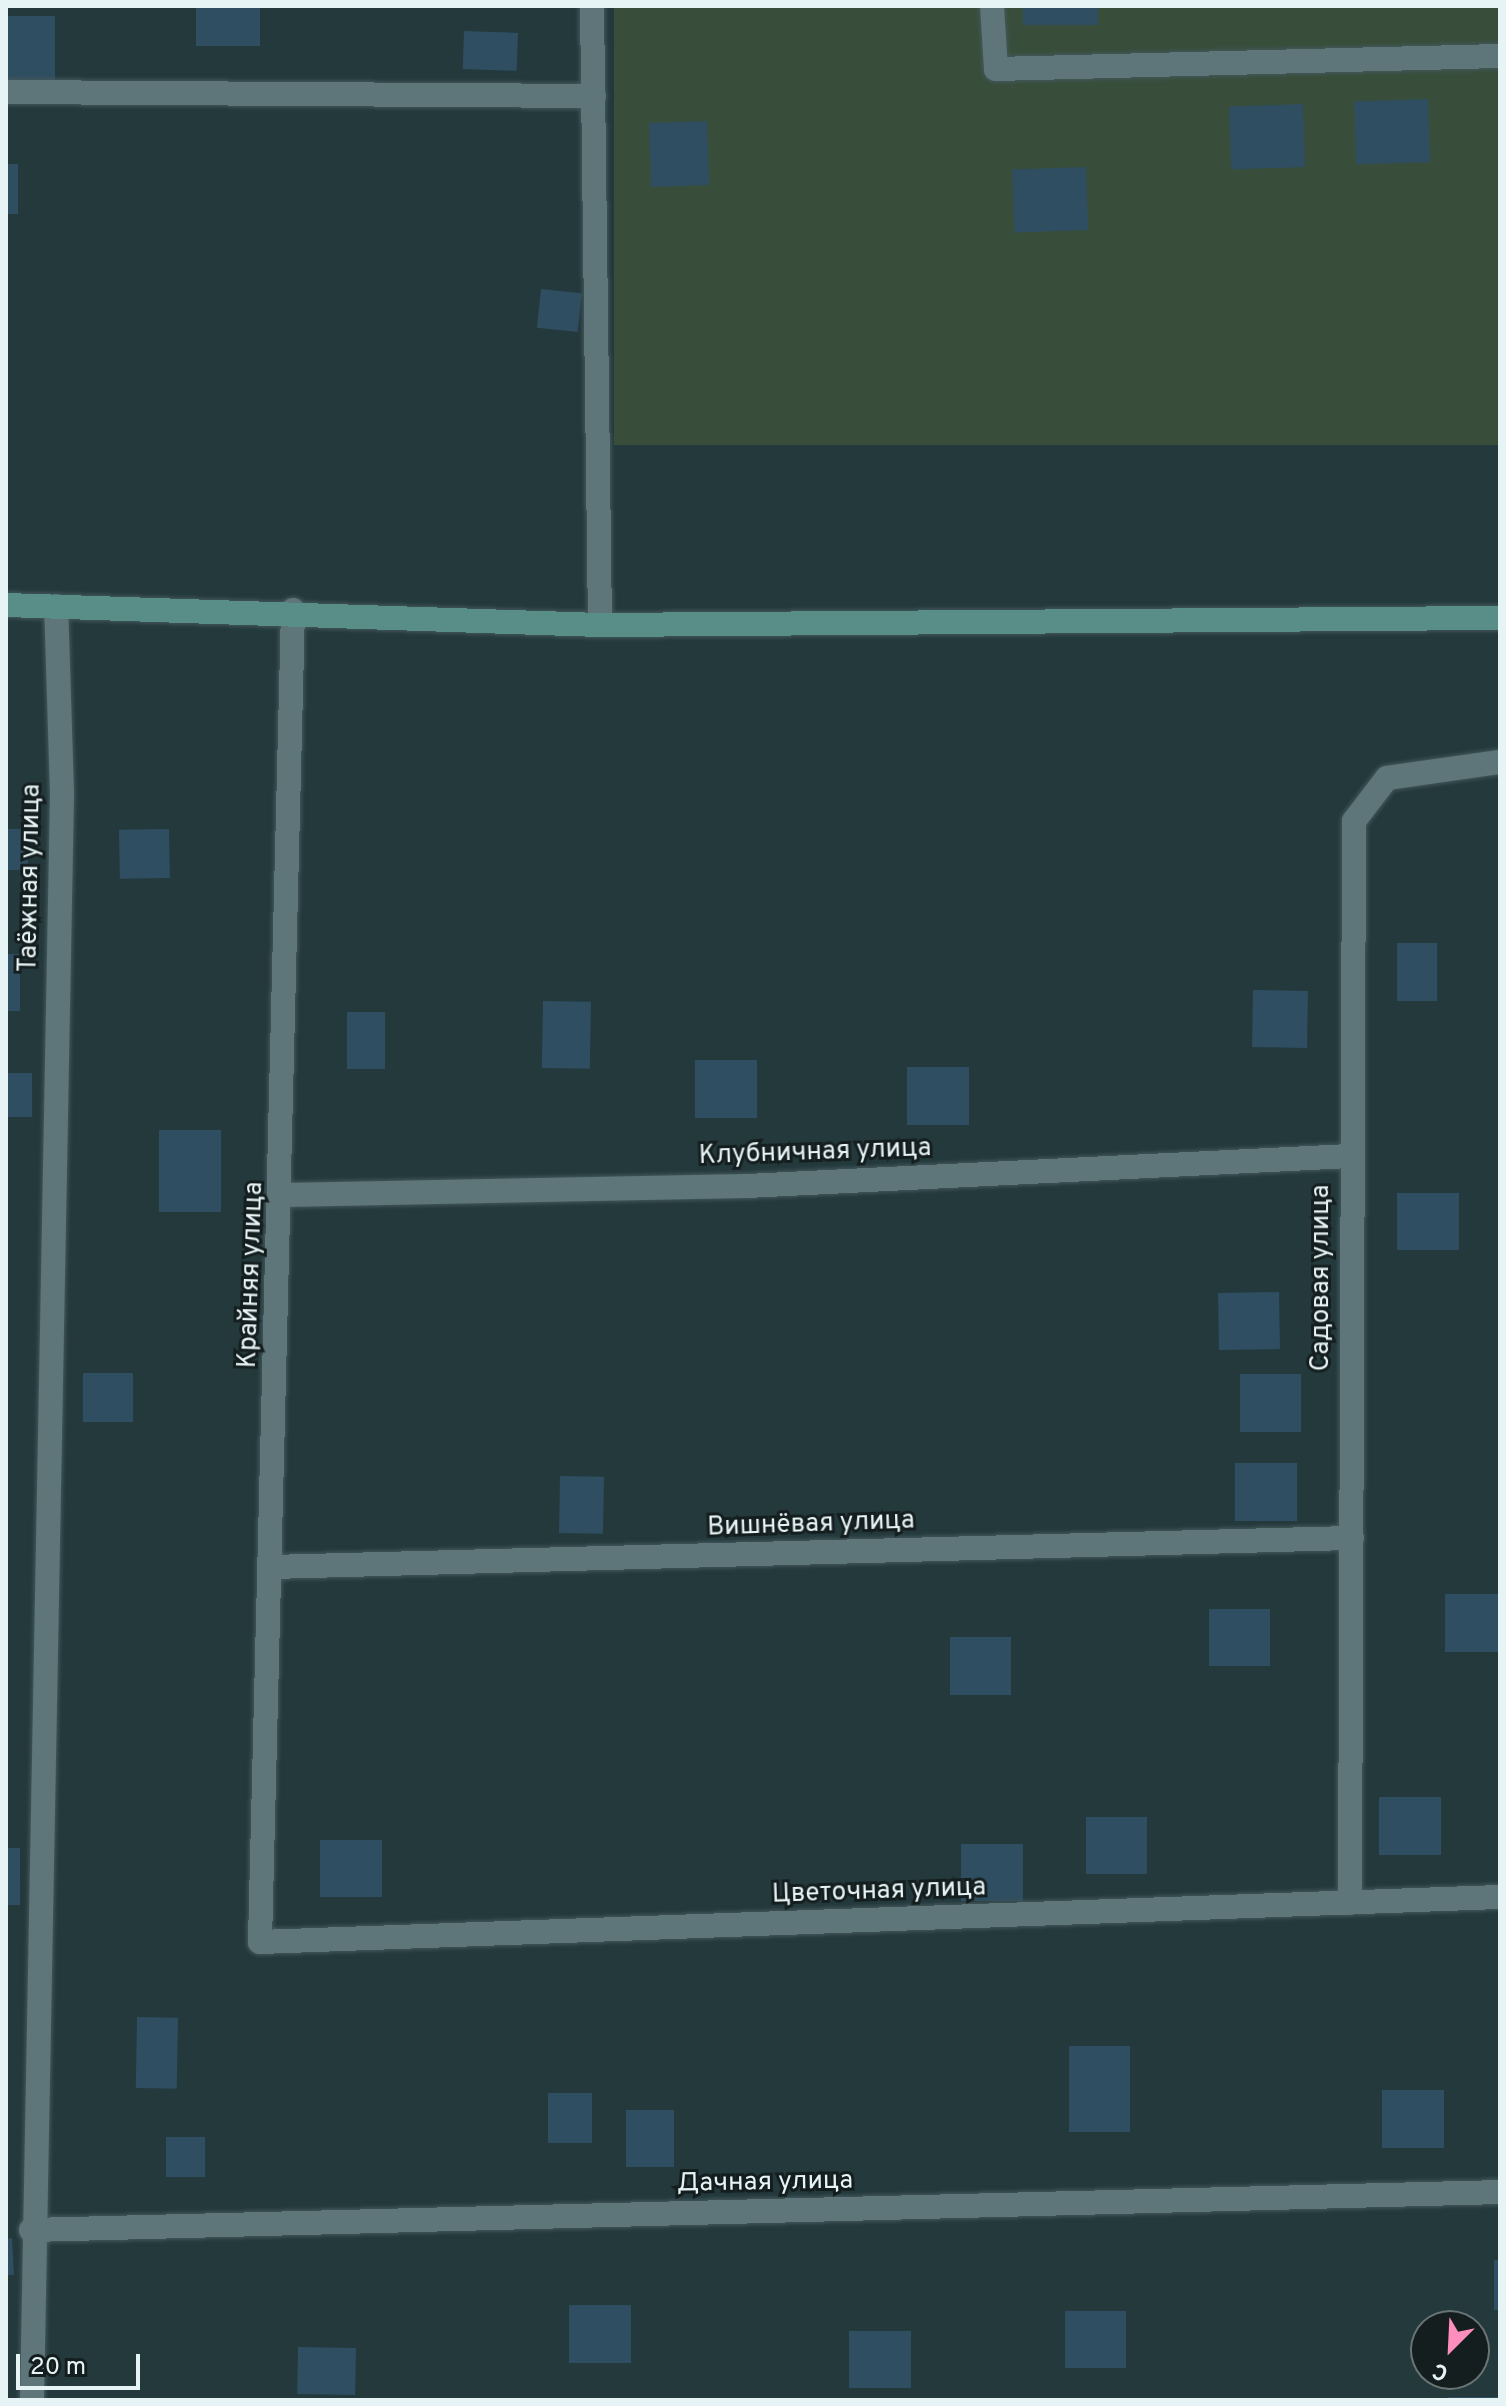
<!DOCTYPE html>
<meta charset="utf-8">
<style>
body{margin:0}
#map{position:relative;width:1506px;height:2406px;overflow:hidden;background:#23393c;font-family:Overpass,sans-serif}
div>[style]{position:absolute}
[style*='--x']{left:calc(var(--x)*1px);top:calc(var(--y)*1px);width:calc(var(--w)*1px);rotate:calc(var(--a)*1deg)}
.green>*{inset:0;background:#384e3a;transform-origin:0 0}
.building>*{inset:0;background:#2f4e61;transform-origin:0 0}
.roads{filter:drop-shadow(0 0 2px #43575a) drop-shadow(0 0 2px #43575a)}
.street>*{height:24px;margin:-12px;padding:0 12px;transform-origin:12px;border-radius:12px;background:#5e7679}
.secondary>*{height:24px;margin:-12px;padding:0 12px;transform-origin:12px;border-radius:12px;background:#598d88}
span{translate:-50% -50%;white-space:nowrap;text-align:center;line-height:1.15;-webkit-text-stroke:6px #151e1f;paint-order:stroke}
.street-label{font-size:26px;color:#e7f4f6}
.frame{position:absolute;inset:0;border:8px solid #e7f4f6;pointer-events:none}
.north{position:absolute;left:1410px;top:2310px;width:80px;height:80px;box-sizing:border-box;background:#151e1f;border:2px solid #697475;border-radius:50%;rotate:204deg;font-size:22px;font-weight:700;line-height:32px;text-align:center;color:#e7f4f6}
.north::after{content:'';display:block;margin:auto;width:28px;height:36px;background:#fe8ebd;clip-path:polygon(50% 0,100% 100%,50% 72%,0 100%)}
.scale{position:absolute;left:16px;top:2354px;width:124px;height:36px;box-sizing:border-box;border:4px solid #e7f4f6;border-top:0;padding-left:10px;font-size:24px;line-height:28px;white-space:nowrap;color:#e7f4f6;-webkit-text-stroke:6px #151e1f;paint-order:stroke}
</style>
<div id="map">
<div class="green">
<i style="left:614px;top:6px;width:886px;height:439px"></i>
</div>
<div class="building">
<i style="left:196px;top:6px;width:64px;height:40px"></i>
<i style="left:1023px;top:6px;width:75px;height:19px"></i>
<i style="left:6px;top:16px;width:49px;height:64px"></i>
<i style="left:464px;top:31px;width:54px;height:38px;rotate:2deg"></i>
<i style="left:1428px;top:99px;width:63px;height:74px;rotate:88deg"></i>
<i style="left:1303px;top:104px;width:63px;height:74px;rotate:88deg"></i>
<i style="left:707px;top:121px;width:64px;height:58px;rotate:88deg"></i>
<i style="left:6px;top:164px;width:12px;height:50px"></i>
<i style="left:1086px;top:167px;width:63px;height:74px;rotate:88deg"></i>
<i style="left:541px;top:289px;width:41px;height:39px;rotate:6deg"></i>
<i style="left:6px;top:829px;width:22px;height:41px"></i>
<i style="left:169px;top:829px;width:49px;height:50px;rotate:89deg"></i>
<i style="left:1437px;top:943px;width:58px;height:40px;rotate:90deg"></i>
<i style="left:6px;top:954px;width:14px;height:57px"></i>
<i style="left:1308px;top:991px;width:57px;height:55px;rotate:91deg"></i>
<i style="left:543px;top:1001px;width:48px;height:67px;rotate:1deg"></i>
<i style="left:385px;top:1012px;width:57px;height:38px;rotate:90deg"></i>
<i style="left:757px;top:1060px;width:58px;height:62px;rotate:90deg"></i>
<i style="left:907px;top:1067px;width:62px;height:58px"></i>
<i style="left:6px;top:1073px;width:26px;height:44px"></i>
<i style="left:159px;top:1130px;width:62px;height:82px"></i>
<i style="left:1397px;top:1193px;width:62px;height:57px"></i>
<i style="left:1279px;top:1292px;width:57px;height:61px;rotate:89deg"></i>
<i style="left:83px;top:1373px;width:50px;height:49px"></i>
<i style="left:1240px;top:1374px;width:61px;height:58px"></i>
<i style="left:1235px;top:1463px;width:62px;height:58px"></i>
<i style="left:560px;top:1476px;width:44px;height:57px;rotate:1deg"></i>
<i style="left:1445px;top:1594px;width:55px;height:58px"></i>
<i style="left:1209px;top:1609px;width:61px;height:57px"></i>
<i style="left:1011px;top:1637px;width:58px;height:61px;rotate:90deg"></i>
<i style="left:1441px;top:1797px;width:58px;height:62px;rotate:90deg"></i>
<i style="left:1086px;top:1817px;width:61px;height:57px"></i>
<i style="left:320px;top:1840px;width:62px;height:57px"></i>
<i style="left:1023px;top:1844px;width:57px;height:62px;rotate:90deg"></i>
<i style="left:6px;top:1848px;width:14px;height:57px"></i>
<i style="left:137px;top:2017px;width:41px;height:71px;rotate:1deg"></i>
<i style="left:1069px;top:2046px;width:61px;height:86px"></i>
<i style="left:1382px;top:2090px;width:62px;height:58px"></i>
<i style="left:592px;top:2093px;width:50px;height:44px;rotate:90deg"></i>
<i style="left:674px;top:2110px;width:57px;height:48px;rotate:90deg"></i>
<i style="left:166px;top:2137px;width:39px;height:40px"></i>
<i style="clip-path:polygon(12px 2238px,14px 2275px,6px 2275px,6px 2239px)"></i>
<i style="left:1494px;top:2260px;width:6px;height:50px"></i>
<i style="left:631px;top:2305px;width:58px;height:62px;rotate:90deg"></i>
<i style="left:1065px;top:2311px;width:61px;height:57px"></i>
<i style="left:849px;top:2331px;width:62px;height:57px"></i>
<i style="left:298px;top:2347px;width:58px;height:47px;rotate:1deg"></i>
<i style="left:1448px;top:2397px;width:52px;height:3px"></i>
</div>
<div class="roads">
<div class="street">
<i style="--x:592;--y:6;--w:619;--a:89.26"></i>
<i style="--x:992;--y:6;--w:63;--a:86.4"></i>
<i style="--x:996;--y:69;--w:504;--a:-1.48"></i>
<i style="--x:6;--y:92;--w:588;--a:0.39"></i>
<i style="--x:293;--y:610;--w:1332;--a:91.42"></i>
<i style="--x:260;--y:1942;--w:1241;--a:-2.08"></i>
<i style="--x:283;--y:1195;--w:464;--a:-1.1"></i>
<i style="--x:747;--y:1186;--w:603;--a:-2.85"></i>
<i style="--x:271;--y:1567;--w:1081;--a:-1.54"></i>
<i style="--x:1350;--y:1903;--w:1082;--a:-89.79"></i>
<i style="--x:1354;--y:821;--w:54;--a:-52.5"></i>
<i style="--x:1387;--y:778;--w:114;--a:-8.1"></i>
<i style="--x:31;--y:2230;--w:1469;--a:-1.48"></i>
<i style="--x:32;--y:2400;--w:1607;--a:-88.93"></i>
<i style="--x:62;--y:793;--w:187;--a:-91.8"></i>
</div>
<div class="secondary">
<i style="--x:6;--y:605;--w:594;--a:1.93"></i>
<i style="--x:600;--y:625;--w:900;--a:-0.45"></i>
</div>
</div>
<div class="street-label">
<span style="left:31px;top:878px;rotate:-89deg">Таёжная улица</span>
<span style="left:815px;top:1153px;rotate:-2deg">Клубничная улица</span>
<span style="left:252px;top:1275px;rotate:-88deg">Крайняя улица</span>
<span style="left:1322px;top:1278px;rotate:-90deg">Садовая улица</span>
<span style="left:811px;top:1525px;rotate:-2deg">Вишнёвая улица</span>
<span style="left:879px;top:1892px;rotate:-2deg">Цветочная улица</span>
<span style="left:765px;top:2183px;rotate:-1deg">Дачная улица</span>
</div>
<div class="frame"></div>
<div class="north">С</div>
<div class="scale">20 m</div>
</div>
